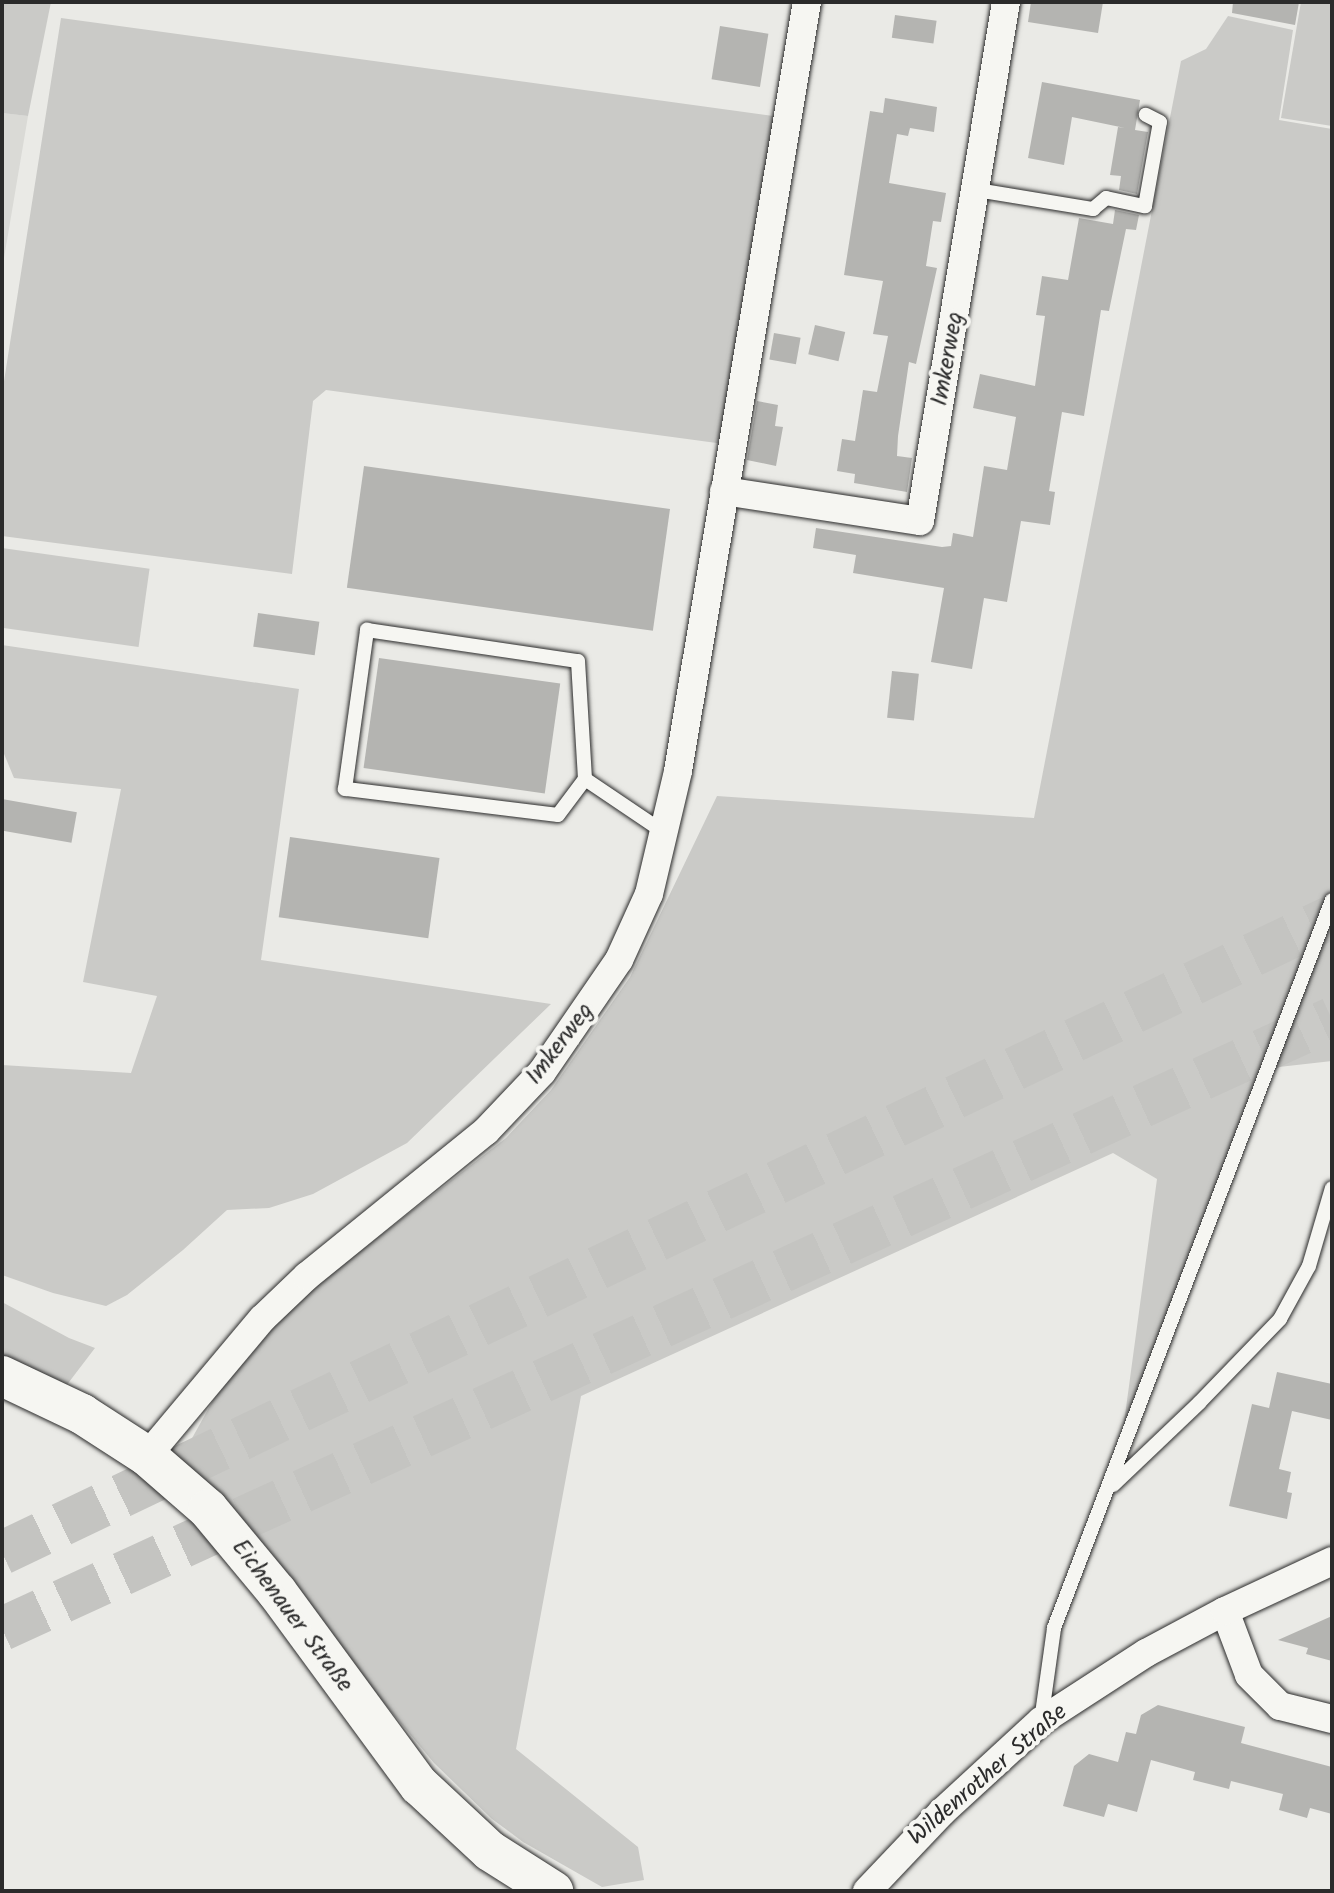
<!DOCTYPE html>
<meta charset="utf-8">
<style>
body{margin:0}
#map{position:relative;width:1334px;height:1893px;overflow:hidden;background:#eaeae6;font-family:Kalam,sans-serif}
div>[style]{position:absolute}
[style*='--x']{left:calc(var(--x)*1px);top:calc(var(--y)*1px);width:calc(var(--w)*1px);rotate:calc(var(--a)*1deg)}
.built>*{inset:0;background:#dadad6}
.green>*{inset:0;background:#cacac7;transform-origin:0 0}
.building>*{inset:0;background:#b4b4b1;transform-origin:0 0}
.highway-tunnel>*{height:44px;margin-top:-22px;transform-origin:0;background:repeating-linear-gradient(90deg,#c4c4c1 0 44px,transparent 0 66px)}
.roads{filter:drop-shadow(0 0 2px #2b2b2b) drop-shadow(0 0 2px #2b2b2b)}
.lane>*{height:14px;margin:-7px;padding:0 7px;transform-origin:7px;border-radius:7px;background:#f6f6f2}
.street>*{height:28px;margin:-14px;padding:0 14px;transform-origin:14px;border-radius:14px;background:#f6f6f2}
.secondary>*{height:40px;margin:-20px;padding:0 20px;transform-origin:20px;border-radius:20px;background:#f6f6f2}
span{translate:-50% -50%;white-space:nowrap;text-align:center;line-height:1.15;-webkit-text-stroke:8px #f6f6f2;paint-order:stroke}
.street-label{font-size:24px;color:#2b2b2b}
.frame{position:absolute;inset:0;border:4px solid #2b2b2b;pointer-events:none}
</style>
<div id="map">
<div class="built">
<i style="clip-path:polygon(2px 113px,28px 116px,2px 270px)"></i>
</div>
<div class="green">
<i style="clip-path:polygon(2px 2px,51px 2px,28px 116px,2px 113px)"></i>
<i style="clip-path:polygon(1301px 2px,1332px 2px,1332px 126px,1281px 118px)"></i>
<i style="clip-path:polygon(1228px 16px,1293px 30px,1279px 120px,1332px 129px,1332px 1061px,1262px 1069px,1123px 1430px,1157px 1179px,1113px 1153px,581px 1396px,516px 1749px,638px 1847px,644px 1880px,602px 1887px,523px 1842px,492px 1819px,434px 1763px,185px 1464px,191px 1440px,225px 1379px,297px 1300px,506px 1138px,551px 1090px,630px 977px,717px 796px,1034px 818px,1181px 61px,1206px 49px)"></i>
<i style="clip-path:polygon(61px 18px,781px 117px,724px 444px,326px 390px,313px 401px,292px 574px,2px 536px,2px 394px)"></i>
<i style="left:2px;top:548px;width:149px;height:79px;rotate:8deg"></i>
<i style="clip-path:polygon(2px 645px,299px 689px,261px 960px,551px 1004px,407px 1143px,313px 1194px,269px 1208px,227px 1210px,183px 1250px,127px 1295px,106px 1306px,53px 1293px,2px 1275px,2px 1065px,131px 1073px,157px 996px,83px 982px,121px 789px,14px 778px,2px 749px)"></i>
<i style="clip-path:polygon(2px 1302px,69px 1338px,95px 1348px,66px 1386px,2px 1356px)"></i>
</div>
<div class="building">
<i style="clip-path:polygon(1031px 2px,1103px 2px,1098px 33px,1028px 22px)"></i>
<i style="clip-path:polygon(1233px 2px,1299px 2px,1295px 25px,1232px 13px)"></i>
<i style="left:895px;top:15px;width:42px;height:23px;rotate:8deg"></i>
<i style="left:720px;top:26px;width:49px;height:54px;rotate:9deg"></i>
<i style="clip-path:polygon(1042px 82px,1140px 100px,1135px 130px,1148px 132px,1137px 194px,1119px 190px,1121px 176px,1110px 175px,1118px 127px,1125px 128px,1072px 117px,1064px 165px,1028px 158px)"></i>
<i style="clip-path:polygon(885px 98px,937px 107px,934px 132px,910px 128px,908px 136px,897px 134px,889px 183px,946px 193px,941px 222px,933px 221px,926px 266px,937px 268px,916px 364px,909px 362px,898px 436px,897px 456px,912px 458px,907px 492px,854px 483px,855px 474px,837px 471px,842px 439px,855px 441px,863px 390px,877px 392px,888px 336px,873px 334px,883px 281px,844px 275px,870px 111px,883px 113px)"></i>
<i style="clip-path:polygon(1115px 210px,1139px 215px,1136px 230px,1126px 229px,1109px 311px,1101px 310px,1084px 416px,1062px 412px,1049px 491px,1055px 492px,1050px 525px,1021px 521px,1007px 602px,984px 598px,972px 669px,931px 662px,944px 588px,853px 573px,856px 555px,813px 548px,816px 528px,942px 547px,951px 546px,953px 533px,973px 537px,984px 466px,1007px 470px,1016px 417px,973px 408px,980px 374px,1035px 386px,1045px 316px,1036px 315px,1042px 276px,1068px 280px,1079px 218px,1113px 224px)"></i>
<i style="left:815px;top:325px;width:31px;height:30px;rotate:13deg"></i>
<i style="left:774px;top:333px;width:27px;height:27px;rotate:10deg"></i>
<i style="clip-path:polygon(757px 401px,778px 405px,775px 426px,783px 427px,776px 466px,747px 460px)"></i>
<i style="left:364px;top:466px;width:309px;height:123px;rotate:8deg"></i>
<i style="left:258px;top:613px;width:62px;height:34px;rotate:8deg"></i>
<i style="left:379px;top:658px;width:183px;height:111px;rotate:8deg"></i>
<i style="left:892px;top:671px;width:27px;height:47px;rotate:6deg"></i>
<i style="left:2px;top:799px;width:76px;height:31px;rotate:10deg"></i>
<i style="left:290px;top:837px;width:151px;height:81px;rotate:8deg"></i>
<i style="clip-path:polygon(1277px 1372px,1332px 1384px,1332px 1420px,1292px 1411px,1279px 1469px,1291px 1472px,1287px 1492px,1292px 1493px,1287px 1519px,1229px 1506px,1252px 1404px,1269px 1408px)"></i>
<i style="clip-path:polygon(1332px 1616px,1332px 1661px,1306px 1654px,1308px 1648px,1278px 1640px)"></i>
<i style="clip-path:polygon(1158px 1705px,1245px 1727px,1241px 1743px,1332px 1767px,1332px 1814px,1310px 1808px,1307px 1818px,1279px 1810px,1283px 1794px,1231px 1781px,1229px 1789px,1193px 1780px,1195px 1772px,1151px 1760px,1137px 1812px,1108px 1804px,1104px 1817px,1063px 1806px,1074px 1766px,1089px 1754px,1118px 1762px,1126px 1732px,1136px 1734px,1141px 1715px)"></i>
</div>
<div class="highway-tunnel">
<i style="--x:2;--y:1553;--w:1474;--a:-25.56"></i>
<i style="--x:2;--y:1629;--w:1463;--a:-24.64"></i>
</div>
<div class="roads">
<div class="lane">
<i style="--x:977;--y:190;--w:118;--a:9.3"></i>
<i style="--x:1093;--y:209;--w:17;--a:-40"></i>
<i style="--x:1106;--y:198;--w:40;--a:12"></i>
<i style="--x:1145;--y:206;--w:85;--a:-79.9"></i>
<i style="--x:1160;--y:122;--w:16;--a:-153"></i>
<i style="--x:585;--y:779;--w:45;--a:126.9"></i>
<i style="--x:558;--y:815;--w:215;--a:-173"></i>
<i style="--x:345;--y:789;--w:161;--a:-82.1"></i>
<i style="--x:367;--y:630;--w:213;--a:8.4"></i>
<i style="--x:578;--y:661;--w:118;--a:86.6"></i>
<i style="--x:585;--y:779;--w:97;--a:34"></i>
<i style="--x:1113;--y:1485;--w:119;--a:-43.6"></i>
<i style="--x:1199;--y:1403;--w:117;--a:-46"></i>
<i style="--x:1280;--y:1319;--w:60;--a:-61.3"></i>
<i style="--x:1309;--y:1266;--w:81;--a:-73.6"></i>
<i style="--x:1041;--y:1721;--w:94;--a:-82"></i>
<i style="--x:1054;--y:1628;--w:779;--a:-69.1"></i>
</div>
<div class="street">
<i style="--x:724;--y:491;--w:198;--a:8.7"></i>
<i style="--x:920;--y:521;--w:526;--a:-80.59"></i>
<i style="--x:147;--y:1456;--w:180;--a:-50"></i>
<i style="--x:263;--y:1318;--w:61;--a:-43.7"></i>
<i style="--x:307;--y:1276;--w:230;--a:-39"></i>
<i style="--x:486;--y:1131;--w:81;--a:-46.5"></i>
<i style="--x:542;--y:1072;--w:136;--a:-55.5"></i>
<i style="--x:619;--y:960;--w:72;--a:-65.6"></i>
<i style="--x:649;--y:894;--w:126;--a:-76.7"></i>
<i style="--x:678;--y:771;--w:780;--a:-80.48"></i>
<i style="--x:1225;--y:1611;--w:68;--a:69.4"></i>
<i style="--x:1249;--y:1675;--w:44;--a:45"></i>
<i style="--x:1280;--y:1706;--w:54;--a:14"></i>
<i style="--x:867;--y:1891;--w:109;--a:-46.5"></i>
<i style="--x:942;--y:1812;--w:134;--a:-42.6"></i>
<i style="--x:1041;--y:1721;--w:125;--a:-32.9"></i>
<i style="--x:1146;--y:1653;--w:89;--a:-28"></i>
<i style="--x:1225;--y:1611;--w:118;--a:-25"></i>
</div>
<div class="secondary">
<i style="--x:2;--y:1376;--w:89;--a:25.4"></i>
<i style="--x:82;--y:1414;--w:77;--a:32.9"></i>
<i style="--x:147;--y:1456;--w:81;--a:41"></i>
<i style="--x:208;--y:1509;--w:108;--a:50.3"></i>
<i style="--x:277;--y:1592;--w:240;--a:53.7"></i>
<i style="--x:419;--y:1785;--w:97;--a:42.9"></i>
<i style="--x:490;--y:1851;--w:75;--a:32.4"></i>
</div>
</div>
<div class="street-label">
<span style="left:948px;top:359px;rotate:-80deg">Imkerweg</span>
<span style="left:560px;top:1044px;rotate:-53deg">Imkerweg</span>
<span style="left:292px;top:1616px;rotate:53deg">Eichenauer Straße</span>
<span style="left:988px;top:1775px;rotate:-41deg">Wildenrother Straße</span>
</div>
<div class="frame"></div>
</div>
